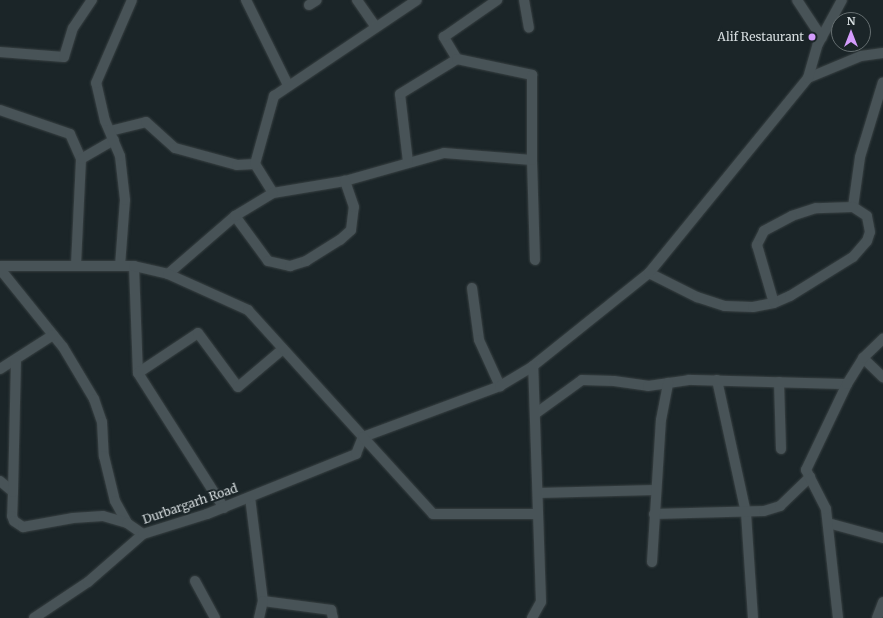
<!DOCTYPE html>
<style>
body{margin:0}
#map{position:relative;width:883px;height:618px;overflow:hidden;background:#1b2528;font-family:Merriweather,serif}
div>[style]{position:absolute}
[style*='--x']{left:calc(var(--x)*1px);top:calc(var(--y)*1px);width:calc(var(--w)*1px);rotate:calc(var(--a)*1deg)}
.roads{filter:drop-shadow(0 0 1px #384042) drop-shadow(0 0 1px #384042)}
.minor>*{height:10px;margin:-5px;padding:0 5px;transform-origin:5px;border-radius:5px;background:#485357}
.tertiary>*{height:10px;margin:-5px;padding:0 5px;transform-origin:5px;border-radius:5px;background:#485357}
.dots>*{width:11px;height:11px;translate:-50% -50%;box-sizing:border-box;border:2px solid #1b2528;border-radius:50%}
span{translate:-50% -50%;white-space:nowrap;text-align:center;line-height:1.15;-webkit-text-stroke:4px #1b2528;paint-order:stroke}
.poi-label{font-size:12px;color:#d6dddf}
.right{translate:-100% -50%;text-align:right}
.street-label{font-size:12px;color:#d6dddf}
.north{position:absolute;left:831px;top:12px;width:40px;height:40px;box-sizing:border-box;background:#1b2528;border:1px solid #666f71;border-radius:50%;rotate:0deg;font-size:11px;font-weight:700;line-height:16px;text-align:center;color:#d6dddf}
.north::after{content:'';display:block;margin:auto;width:14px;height:18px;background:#d49cfc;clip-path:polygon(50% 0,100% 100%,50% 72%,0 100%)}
</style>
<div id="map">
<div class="roads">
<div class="minor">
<i style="--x:246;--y:0;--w:95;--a:63.7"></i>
<i style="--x:357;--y:0;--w:33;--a:55"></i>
<i style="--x:524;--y:0;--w:28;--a:80"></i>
<i style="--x:797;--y:0;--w:45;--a:56.7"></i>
<i style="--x:309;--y:5;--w:9;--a:-32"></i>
<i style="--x:0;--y:52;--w:64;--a:4.5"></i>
<i style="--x:64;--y:57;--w:30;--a:-73"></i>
<i style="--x:73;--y:28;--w:34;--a:-56"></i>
<i style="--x:457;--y:59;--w:26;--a:-121"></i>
<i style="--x:444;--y:37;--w:65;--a:-34.9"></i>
<i style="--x:0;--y:110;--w:74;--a:18.9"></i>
<i style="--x:70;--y:134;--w:27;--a:66"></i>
<i style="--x:81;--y:159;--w:107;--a:92.7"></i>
<i style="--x:110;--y:131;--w:37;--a:-14"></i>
<i style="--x:146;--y:122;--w:39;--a:42"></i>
<i style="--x:175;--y:148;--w:64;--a:15.3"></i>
<i style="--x:237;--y:165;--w:18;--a:-3"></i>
<i style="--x:255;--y:164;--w:34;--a:58"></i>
<i style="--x:273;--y:193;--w:73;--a:-9.5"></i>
<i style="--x:345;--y:181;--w:103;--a:-15.8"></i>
<i style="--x:444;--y:153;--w:88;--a:4.5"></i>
<i style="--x:532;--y:160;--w:100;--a:88.3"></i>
<i style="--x:81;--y:159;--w:38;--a:-30"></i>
<i style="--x:408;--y:162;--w:68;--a:-96.7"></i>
<i style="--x:400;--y:94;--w:67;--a:-31.6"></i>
<i style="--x:457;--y:59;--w:77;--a:12"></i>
<i style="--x:532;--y:75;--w:85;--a:90"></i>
<i style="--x:255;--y:164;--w:71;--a:-74.4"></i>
<i style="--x:274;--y:96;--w:172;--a:-33.9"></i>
<i style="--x:853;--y:207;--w:50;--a:-82"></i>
<i style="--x:860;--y:157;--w:78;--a:-73"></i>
<i style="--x:235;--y:216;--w:56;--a:53.7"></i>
<i style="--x:268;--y:261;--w:23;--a:13"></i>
<i style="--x:290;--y:266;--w:17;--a:-17"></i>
<i style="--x:306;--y:261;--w:40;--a:-32"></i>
<i style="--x:340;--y:240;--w:15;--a:-42"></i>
<i style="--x:351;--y:230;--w:23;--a:-83"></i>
<i style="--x:354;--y:207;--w:28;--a:-109"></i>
<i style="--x:120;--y:266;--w:66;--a:-85.7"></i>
<i style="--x:125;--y:200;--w:44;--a:-96.5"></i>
<i style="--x:120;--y:156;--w:38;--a:-113"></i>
<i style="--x:105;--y:121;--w:39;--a:-103"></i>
<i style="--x:96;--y:83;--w:90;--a:-66.6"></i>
<i style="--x:134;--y:266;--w:107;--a:87.9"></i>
<i style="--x:138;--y:373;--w:160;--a:57.5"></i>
<i style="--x:0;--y:269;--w:100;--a:51.1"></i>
<i style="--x:63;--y:347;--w:61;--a:59.2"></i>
<i style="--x:94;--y:399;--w:24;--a:71"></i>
<i style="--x:102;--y:422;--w:34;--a:87"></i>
<i style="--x:104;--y:456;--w:46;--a:76.3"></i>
<i style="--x:115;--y:501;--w:25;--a:61"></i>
<i style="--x:649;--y:273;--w:54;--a:26.6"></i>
<i style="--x:697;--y:297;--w:29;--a:18"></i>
<i style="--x:725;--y:306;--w:28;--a:2"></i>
<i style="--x:753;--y:307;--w:21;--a:-11"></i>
<i style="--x:774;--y:303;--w:17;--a:-24"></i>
<i style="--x:790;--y:296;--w:74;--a:-31.8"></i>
<i style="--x:853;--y:257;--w:21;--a:-49"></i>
<i style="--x:867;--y:241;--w:9;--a:-72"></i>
<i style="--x:870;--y:232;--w:16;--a:-101"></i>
<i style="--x:867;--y:216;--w:17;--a:-147"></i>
<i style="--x:853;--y:207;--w:37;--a:178"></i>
<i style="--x:816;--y:208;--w:25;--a:162"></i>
<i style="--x:792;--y:216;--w:32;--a:152"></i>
<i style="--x:764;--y:231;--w:16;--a:117"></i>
<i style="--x:757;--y:245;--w:60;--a:73.7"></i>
<i style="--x:168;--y:274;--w:89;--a:-40.9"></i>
<i style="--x:235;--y:216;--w:44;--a:-31.2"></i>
<i style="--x:472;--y:288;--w:52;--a:82.3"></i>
<i style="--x:479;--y:340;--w:51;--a:65.5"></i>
<i style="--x:863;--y:358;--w:28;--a:44"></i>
<i style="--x:0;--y:369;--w:63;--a:-32.7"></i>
<i style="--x:138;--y:373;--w:72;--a:-33.7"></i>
<i style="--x:198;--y:333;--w:67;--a:53.5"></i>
<i style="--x:238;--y:387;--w:59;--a:-40.2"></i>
<i style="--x:717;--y:380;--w:136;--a:77.7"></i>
<i style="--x:746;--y:513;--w:105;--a:86.2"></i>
<i style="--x:779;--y:382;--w:67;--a:88.3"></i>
<i style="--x:535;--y:414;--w:58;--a:-35.9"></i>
<i style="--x:582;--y:380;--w:32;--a:2"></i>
<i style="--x:614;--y:381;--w:34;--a:8"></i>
<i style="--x:648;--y:386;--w:41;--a:-8.3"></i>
<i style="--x:689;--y:380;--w:158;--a:1.5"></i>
<i style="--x:0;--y:481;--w:17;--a:40"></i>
<i style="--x:13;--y:492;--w:24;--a:92"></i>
<i style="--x:12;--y:516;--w:5;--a:68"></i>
<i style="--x:14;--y:521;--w:11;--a:34"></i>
<i style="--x:23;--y:527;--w:51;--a:-10.2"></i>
<i style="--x:73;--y:518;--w:30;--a:-4"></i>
<i style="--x:103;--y:516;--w:25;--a:16"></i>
<i style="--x:127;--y:523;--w:19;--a:35"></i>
<i style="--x:13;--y:492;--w:132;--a:-88.7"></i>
<i style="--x:538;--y:493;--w:117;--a:-1.5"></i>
<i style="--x:250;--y:497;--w:105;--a:82.9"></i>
<i style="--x:263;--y:601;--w:69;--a:7.5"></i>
<i style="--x:331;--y:610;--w:8;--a:76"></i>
<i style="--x:654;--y:514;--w:110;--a:-1.6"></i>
<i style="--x:764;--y:511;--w:17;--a:-17"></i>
<i style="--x:780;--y:506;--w:42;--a:-44"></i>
<i style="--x:828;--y:523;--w:57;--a:15.3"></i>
<i style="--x:652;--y:562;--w:142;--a:-86.4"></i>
<i style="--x:661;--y:420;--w:38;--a:-79"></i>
<i style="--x:195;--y:581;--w:42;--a:61.6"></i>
<i style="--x:34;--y:618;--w:65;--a:-33.7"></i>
<i style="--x:88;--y:582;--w:73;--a:-41.1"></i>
<i style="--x:143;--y:534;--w:67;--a:-17.4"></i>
<i style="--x:207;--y:514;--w:161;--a:-21.9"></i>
<i style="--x:356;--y:454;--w:18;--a:-68"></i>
<i style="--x:259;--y:618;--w:17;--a:-77"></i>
<i style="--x:838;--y:618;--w:110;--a:-96.3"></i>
<i style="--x:826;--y:509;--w:44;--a:-117.1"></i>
<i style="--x:806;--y:470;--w:95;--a:-64.5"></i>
<i style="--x:847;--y:384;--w:31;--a:-58"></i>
<i style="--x:863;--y:358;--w:28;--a:-44"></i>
<i style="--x:877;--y:618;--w:17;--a:-69"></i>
</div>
<div class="tertiary">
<i style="--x:808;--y:78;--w:57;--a:-22.5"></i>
<i style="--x:861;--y:56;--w:22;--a:-8"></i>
<i style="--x:0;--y:266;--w:134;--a:0"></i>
<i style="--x:134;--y:266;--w:35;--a:13"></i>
<i style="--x:168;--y:274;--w:88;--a:24.2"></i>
<i style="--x:248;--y:310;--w:171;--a:47.8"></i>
<i style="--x:363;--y:437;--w:146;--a:-20.4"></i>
<i style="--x:500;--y:386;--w:39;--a:-31"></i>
<i style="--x:533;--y:366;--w:149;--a:-38.7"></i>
<i style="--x:649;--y:273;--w:252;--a:-50.8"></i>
<i style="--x:808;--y:78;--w:35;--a:-74"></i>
<i style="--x:818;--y:44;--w:50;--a:-61.4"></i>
<i style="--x:363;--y:437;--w:104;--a:47.7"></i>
<i style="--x:433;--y:514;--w:105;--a:0"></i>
<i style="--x:532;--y:618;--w:18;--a:-61"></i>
<i style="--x:541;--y:602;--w:236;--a:-91.9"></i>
</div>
</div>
<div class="dots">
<i style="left:812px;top:37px;background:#d49cfc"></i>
</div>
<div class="poi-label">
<span class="right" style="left:804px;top:37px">Alif Restaurant</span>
</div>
<div class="street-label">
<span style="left:190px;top:504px;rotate:-19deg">Durbargarh Road</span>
</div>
<div class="north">N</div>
</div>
